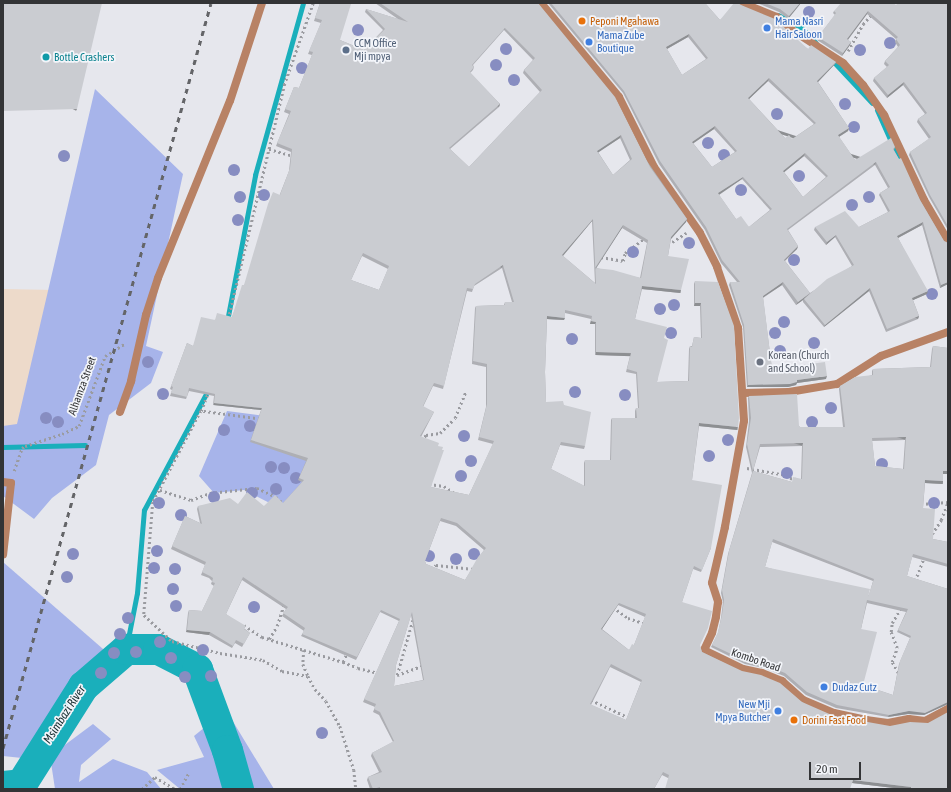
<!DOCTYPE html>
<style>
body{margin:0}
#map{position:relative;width:951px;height:792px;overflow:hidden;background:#e6e7ed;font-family:"Asap Condensed",sans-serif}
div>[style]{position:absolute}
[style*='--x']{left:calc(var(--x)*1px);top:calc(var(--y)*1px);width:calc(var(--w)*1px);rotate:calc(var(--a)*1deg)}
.industrial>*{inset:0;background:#eddaca}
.green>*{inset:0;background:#a7b4ea}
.stream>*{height:5px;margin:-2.5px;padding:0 2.5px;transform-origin:2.5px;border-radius:2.5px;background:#1aafbb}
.river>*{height:31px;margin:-15.5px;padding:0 15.5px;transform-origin:15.5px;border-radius:15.5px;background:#1aafbb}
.path>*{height:2.5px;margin-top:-1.25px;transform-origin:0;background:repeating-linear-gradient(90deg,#9a9ba0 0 2px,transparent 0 5px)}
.service>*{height:8px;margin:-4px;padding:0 4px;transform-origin:4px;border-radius:4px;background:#b88265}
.minor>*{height:8px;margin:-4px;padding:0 4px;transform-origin:4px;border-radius:4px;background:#b88265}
.rail>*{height:3px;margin-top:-1.5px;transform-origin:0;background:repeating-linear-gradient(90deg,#646568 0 5px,transparent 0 10px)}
.trees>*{width:12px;height:12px;margin:-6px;border-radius:50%;background:#878dc1}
.wall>*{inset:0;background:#aeafb4}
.shaded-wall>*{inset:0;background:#8d8f92;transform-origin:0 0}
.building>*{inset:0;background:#caccd1}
.dots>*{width:11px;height:11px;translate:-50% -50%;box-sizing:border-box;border:2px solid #f3f5fa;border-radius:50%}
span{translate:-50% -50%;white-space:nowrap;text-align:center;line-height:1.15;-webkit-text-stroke:3.5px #f3f5fa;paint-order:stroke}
.food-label{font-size:11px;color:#c56008}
.left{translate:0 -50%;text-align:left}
.shop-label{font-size:11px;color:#366cbe}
.right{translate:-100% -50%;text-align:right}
.service-label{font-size:11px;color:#4e5e75}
.culture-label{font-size:11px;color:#0d838f}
.worship-label{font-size:11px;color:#5b616d}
.street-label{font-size:11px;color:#333436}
.water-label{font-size:12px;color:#172e30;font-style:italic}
.frame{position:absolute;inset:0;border:4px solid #333436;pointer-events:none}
.scale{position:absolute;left:809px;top:762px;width:52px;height:18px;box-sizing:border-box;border:2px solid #333436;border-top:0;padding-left:5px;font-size:12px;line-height:14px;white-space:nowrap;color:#333436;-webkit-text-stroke:3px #f3f5fa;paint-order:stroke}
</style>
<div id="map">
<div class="industrial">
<i style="clip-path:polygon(3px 289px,55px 290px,15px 452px,3px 452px)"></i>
</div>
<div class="green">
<i style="clip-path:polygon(95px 89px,183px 174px,146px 346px,163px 352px,151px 383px,109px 415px,96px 465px,52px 498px,34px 519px,3px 496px,3px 426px,17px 424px)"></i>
<i style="clip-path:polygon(227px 411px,272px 417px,320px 456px,299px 518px,244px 490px,214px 493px,199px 476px)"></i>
<i style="clip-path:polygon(3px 562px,118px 662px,22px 758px,3px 756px)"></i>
<i style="clip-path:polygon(226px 710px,274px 789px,180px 789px,157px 770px,204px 757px,194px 736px)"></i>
<i style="clip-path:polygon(93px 724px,111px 739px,81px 765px,79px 782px,113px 759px,147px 772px,161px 789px,55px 789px,50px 756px)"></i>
</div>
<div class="stream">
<i style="--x:778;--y:15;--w:26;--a:28"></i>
<i style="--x:801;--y:27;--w:22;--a:47"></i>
<i style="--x:831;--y:59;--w:60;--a:47"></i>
<i style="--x:877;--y:110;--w:59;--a:66"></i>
<i style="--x:227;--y:321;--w:149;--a:-79.1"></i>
<i style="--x:255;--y:175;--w:179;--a:-74.4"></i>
<i style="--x:3;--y:447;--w:82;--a:-1.4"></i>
<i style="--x:126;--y:649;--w:57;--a:-78.9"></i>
<i style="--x:137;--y:593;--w:83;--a:-85.2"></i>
<i style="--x:144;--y:510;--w:136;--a:-61.9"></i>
</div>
<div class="river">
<i style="--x:3;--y:786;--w:18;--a:-6"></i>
<i style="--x:21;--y:784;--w:116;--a:-57.7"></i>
<i style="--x:83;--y:686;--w:57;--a:-40.7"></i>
<i style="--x:126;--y:649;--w:32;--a:0"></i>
<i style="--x:158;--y:649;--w:44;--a:27.1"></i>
<i style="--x:197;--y:669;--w:86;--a:69.7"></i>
<i style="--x:227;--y:750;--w:41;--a:74.2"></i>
</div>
<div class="path">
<i style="--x:848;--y:51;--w:31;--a:-61"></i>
<i style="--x:863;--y:24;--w:12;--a:-48"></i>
<i style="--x:269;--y:149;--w:26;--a:16"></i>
<i style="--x:668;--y:242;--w:4;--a:0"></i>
<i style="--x:672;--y:242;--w:17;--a:-33"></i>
<i style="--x:601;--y:257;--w:22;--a:10"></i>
<i style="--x:623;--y:261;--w:8;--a:-76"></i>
<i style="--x:625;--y:253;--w:20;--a:-37"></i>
<i style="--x:641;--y:241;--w:6;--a:0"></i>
<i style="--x:228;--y:319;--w:241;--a:-76.5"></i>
<i style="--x:284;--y:85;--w:87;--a:-70.5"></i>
<i style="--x:201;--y:411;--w:19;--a:-69"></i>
<i style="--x:260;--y:419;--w:60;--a:-172.3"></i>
<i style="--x:201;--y:411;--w:103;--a:117.8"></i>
<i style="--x:153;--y:502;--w:113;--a:94.6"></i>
<i style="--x:144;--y:615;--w:38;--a:43"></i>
<i style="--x:172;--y:641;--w:49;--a:14"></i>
<i style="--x:220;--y:653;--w:44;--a:9.2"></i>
<i style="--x:263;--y:660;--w:22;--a:30"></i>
<i style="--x:282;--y:671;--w:26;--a:11"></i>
<i style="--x:421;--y:440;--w:7;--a:-45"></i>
<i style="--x:426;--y:435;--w:14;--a:-8"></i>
<i style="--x:440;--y:433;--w:21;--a:-45"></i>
<i style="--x:455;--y:418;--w:29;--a:-68"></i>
<i style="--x:747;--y:468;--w:40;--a:10"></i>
<i style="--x:786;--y:475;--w:5;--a:37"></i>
<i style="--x:790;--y:478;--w:6;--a:9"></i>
<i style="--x:14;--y:471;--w:24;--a:-71"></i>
<i style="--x:22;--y:448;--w:4;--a:-34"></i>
<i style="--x:25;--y:446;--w:39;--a:-18"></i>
<i style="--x:62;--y:434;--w:19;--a:-25"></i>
<i style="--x:79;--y:426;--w:75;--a:-69.6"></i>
<i style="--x:105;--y:356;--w:25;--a:-32"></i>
<i style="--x:429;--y:484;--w:15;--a:8"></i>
<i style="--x:444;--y:486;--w:14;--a:34"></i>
<i style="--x:160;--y:490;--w:33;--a:18"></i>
<i style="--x:191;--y:500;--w:20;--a:-20"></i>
<i style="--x:210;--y:493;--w:47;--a:-6.1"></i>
<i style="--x:257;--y:488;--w:21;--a:25"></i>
<i style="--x:276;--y:497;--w:12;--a:42"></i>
<i style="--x:921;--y:504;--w:27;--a:-4"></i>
<i style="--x:932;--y:534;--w:17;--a:-57"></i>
<i style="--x:941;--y:520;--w:19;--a:-69"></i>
<i style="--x:431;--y:569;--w:6;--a:-39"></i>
<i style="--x:436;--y:565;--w:38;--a:6"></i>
<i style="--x:915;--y:581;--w:26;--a:-69"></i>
<i style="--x:613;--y:607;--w:19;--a:36"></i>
<i style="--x:628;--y:618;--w:19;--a:18"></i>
<i style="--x:244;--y:625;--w:22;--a:34"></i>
<i style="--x:262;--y:637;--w:44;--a:17.2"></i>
<i style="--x:304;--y:650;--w:14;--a:94"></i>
<i style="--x:303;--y:664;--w:13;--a:67"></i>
<i style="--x:308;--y:676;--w:15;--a:62"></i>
<i style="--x:315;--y:689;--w:16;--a:47"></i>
<i style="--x:326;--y:701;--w:29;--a:61"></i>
<i style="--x:340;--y:726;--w:46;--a:72.3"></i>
<i style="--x:354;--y:770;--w:19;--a:84"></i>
<i style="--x:269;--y:639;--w:15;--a:-58"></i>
<i style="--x:277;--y:626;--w:22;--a:-72"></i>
<i style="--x:304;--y:650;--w:41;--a:17.1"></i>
<i style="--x:343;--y:662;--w:16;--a:22"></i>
<i style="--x:358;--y:668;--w:21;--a:14"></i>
<i style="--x:343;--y:662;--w:10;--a:-66"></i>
<i style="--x:898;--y:673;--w:13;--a:-119"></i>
<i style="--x:892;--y:662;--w:15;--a:-70"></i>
<i style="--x:897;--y:648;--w:17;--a:-111"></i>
<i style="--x:891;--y:632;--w:9;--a:-84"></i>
<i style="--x:892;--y:623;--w:17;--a:-59"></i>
<i style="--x:397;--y:675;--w:58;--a:-74.1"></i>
<i style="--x:397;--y:675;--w:27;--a:-20"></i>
<i style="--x:591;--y:700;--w:43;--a:24.8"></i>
<i style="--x:142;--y:789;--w:18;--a:-43"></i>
<i style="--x:155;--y:777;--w:23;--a:31"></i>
<i style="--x:180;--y:789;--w:19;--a:-62"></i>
</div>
<div class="service">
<i style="--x:3;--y:482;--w:8;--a:7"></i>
<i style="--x:11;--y:483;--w:72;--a:96.3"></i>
</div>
<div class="minor">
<i style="--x:541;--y:3;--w:122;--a:50.3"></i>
<i style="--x:619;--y:97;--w:78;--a:63.4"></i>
<i style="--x:654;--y:167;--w:80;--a:55.1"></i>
<i style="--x:700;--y:233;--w:38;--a:63"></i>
<i style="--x:717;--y:267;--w:65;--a:71"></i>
<i style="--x:738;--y:328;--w:93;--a:86.3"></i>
<i style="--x:744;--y:421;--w:108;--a:100.2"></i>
<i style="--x:725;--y:527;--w:57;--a:103.1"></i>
<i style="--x:712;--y:583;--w:20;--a:72"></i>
<i style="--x:718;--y:602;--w:15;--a:98"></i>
<i style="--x:716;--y:617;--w:16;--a:104"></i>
<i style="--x:712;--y:633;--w:19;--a:115"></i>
<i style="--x:704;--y:650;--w:43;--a:26"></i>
<i style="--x:743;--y:669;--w:19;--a:12"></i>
<i style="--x:762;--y:673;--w:22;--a:22"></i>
<i style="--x:782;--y:681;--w:28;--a:42"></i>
<i style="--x:803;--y:700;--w:34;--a:23"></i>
<i style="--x:834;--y:713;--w:33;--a:12"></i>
<i style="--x:866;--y:720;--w:22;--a:8"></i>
<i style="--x:888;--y:723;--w:21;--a:-11"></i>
<i style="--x:909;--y:719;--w:16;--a:7"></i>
<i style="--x:925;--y:721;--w:26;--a:-28"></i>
<i style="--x:742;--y:3;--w:38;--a:22"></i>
<i style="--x:777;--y:17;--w:20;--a:41"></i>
<i style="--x:792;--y:30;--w:61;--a:32.9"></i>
<i style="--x:843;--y:63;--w:30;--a:48"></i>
<i style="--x:863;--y:85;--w:37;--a:55"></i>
<i style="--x:884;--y:115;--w:94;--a:64.8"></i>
<i style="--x:924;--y:200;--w:48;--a:59.7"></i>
<i style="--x:743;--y:393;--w:46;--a:-1.2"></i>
<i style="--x:789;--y:392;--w:49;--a:-9.5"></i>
<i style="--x:837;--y:384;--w:52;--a:-32.5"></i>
<i style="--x:881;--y:356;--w:71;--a:-19.7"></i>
<i style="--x:120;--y:412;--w:33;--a:-70"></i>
<i style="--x:131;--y:381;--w:68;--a:-77.2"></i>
<i style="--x:146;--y:315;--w:39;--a:-72"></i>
<i style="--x:158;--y:278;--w:191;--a:-67.9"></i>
<i style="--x:230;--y:101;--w:103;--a:-71.9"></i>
</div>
<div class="rail">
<i style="--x:3;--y:748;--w:773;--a:-74.4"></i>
</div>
<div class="trees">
<i style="left:809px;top:12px"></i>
<i style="left:358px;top:30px"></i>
<i style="left:890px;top:43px"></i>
<i style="left:506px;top:49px"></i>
<i style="left:860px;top:50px"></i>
<i style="left:496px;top:65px"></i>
<i style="left:302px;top:68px"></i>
<i style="left:514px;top:80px"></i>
<i style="left:845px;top:104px"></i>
<i style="left:777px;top:114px"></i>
<i style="left:854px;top:127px"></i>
<i style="left:708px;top:143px"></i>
<i style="left:724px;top:155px"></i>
<i style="left:64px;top:156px"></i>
<i style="left:234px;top:170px"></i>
<i style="left:799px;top:176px"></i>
<i style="left:741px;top:190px"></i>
<i style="left:264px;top:195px"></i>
<i style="left:240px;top:197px"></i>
<i style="left:869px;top:197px"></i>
<i style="left:852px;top:205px"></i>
<i style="left:238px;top:220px"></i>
<i style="left:689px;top:243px"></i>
<i style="left:633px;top:252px"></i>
<i style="left:794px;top:260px"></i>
<i style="left:932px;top:294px"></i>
<i style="left:674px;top:305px"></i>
<i style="left:660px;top:309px"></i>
<i style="left:784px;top:322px"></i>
<i style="left:671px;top:333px"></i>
<i style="left:775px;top:333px"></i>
<i style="left:572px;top:339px"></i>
<i style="left:814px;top:343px"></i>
<i style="left:780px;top:351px"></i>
<i style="left:148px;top:362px"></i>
<i style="left:575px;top:392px"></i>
<i style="left:163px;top:394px"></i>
<i style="left:625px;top:395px"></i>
<i style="left:831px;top:408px"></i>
<i style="left:46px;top:418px"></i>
<i style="left:58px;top:422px"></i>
<i style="left:812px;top:422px"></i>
<i style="left:250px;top:426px"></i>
<i style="left:224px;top:430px"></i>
<i style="left:464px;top:436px"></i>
<i style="left:728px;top:440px"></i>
<i style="left:709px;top:456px"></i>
<i style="left:471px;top:461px"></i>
<i style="left:882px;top:464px"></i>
<i style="left:271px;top:467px"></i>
<i style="left:284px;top:468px"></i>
<i style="left:787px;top:473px"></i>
<i style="left:461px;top:476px"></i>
<i style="left:296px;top:478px"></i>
<i style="left:276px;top:489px"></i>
<i style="left:252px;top:493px"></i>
<i style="left:214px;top:497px"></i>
<i style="left:159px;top:503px"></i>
<i style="left:934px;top:503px"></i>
<i style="left:181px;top:515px"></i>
<i style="left:157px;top:551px"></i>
<i style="left:73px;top:554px"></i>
<i style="left:474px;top:554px"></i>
<i style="left:429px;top:556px"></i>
<i style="left:456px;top:559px"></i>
<i style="left:154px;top:568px"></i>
<i style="left:175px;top:569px"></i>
<i style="left:67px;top:577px"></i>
<i style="left:173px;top:589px"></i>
<i style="left:176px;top:606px"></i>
<i style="left:254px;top:607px"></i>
<i style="left:128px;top:618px"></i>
<i style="left:120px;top:634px"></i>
<i style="left:160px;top:642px"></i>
<i style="left:203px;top:650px"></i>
<i style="left:136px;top:652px"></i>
<i style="left:114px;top:653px"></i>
<i style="left:171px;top:658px"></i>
<i style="left:101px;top:673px"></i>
<i style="left:211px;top:676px"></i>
<i style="left:185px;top:677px"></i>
<i style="left:322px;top:733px"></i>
</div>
<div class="wall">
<i style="clip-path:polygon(evenodd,320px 3px,340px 40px,364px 50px,383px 30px,365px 12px,366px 9px,398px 19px,375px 3px,538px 3px,687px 219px,686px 222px,671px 239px,668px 256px,681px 290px,680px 293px,642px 289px,635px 319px,664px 338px,657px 382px,688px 381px,689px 349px,690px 346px,692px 346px,694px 337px,701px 338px,700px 306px,694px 306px,694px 284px,695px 281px,737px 430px,699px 426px,692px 480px,711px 548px,701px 572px,693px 569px,682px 602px,702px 652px,802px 702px,948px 789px,902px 789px,852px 783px,668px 778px,662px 775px,654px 789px,370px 789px,367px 780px,368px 777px,379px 772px,371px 756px,372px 753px,393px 742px,379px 715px,373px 712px,375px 707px,363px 702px,399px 621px,380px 612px,356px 660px,301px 636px,304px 631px,282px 616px,286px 609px,242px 580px,226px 614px,245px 629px,250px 633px,242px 647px,235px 643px,232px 648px,209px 635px,186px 632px,188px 613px,189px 610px,202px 611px,214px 586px,211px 584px,212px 581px,209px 578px,201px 575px,205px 565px,171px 549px,185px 516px,200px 523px,197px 509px,198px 506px,238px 504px,264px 506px,283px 503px,302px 482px,298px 480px,306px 461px,250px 442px,261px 410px,213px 405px,214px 396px,189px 391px,186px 399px,170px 396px,172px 390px,170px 389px,187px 343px,193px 346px,214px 320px,232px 317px,289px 171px,291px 152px,276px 146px,289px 114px,284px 112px,294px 87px,299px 88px,312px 55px,308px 54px,321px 23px,314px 21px,320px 3px,504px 30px,533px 60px,524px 70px,523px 73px,540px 92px,469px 167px,450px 149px,499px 107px,500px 104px,470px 73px,473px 70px,474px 67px,473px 65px,504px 30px,320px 3px,620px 138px,630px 160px,613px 175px,598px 152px,620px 138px,320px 3px,592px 221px,595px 283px,563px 256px,592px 221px,320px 3px,622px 228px,647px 243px,640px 278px,596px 268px,622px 228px,320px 3px,362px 256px,388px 269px,379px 290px,351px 280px,362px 256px,320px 3px,502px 268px,512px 302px,505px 302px,504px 305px,476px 306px,475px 308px,472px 364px,486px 367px,486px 407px,478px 440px,493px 444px,469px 495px,431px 487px,438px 446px,421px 437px,434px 412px,423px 407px,433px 386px,443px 389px,467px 291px,472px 292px,474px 286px,502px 268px,320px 3px,565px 313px,591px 319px,590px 324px,595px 324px,595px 355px,630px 356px,626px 372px,636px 374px,638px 408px,636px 408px,635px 411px,635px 418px,612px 418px,611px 420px,610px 460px,585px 460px,584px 463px,584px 486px,551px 469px,560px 445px,584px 449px,585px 446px,564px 405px,546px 402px,545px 372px,547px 319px,564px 320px,565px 313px,320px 3px,440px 521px,456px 526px,484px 550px,465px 580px,426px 564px,425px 561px,440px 521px,320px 3px,618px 605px,645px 617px,634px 645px,629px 650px,602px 629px,618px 605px,320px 3px,411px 615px,423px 680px,394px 686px,396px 665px,411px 615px,320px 3px,610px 667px,641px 682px,626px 720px,591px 705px,610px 667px)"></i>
<i style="clip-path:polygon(evenodd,548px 3px,705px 3px,720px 20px,741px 5px,808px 49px,836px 62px,835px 64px,818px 82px,849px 128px,848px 131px,839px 137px,855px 160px,895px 147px,894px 150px,920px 200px,944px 241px,948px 243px,948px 284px,940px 288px,922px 225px,898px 238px,927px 294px,913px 300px,919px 316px,918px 319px,886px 332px,869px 291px,824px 327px,803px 302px,803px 300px,796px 305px,782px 285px,763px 298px,772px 369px,826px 379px,797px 383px,796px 385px,788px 387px,747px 387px,743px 327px,729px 285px,730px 282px,737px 282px,721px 263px,705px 230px,659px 164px,623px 93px,548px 3px,688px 37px,706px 59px,682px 75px,667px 49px,688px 37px,548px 3px,768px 81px,814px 124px,792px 139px,785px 138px,749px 99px,768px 81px,548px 3px,714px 129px,735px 152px,712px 167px,693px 143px,714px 129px,548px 3px,804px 156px,826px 177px,803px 197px,784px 172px,804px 156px,548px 3px,875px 165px,888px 188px,880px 193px,879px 195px,888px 212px,859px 227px,815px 227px,814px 230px,826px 245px,835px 237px,852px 266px,810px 293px,785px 261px,797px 249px,798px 246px,788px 230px,875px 165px,548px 3px,742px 179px,770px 210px,749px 227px,736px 219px,719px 195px,742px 179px)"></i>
<i style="clip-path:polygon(757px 3px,801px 3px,788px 19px,779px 12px)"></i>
<i style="clip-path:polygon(948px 3px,948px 230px,929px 197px,909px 155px,910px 152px,929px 139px,917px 122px,918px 119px,925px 114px,903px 85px,887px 98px,873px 81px,874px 78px,887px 67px,884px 64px,885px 61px,898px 47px,895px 42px,896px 39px,867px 14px,848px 40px,851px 42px,850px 45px,842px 56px,817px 40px,818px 37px,835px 15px,833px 13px,834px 11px,896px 5px)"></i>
<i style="clip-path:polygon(evenodd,933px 346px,948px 348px,948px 474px,943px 474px,943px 481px,942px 484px,925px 483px,923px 508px,933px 539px,948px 542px,948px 567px,912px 557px,907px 576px,948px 589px,948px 704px,924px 715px,908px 714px,888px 717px,836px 708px,806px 695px,784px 676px,764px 668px,745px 664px,711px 647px,718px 633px,721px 618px,723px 602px,721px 593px,728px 554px,752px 473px,746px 447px,749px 421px,748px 398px,749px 396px,799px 426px,800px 427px,843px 427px,839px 389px,840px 386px,872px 375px,872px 371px,873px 369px,930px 367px,932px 349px,933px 346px,905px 440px,903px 469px,875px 466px,872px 441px,905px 440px,933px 346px,802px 446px,801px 479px,792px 482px,753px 471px,760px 447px,802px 446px,933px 346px,772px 542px,873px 581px,869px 595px,765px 567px,772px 542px,933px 346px,867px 603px,906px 612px,897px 632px,910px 638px,899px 664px,893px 695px,863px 685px,861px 629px,867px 603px)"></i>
</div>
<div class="shaded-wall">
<i style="clip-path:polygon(800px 3px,801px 3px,788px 19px,789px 16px)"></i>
<i style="clip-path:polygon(868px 11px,867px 14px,846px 42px,847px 39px)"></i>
<i style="left:505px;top:28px;width:2px;height:50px;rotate:117deg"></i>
<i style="clip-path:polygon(689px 34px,688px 37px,665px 50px,666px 47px)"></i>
<i style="clip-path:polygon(851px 42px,850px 45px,842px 56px,843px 53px)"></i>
<i style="clip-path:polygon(836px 62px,835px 64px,816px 84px,817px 81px)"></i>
<i style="clip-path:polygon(769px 78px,768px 81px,747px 101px,748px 98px)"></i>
<i style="clip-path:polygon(904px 82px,903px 85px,887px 98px,888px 95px)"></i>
<i style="left:500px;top:104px;width:3px;height:67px;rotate:108deg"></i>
<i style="left:77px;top:109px;width:2px;height:74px;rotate:117deg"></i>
<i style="clip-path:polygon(715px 126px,714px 129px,691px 145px,692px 142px)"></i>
<i style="clip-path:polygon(849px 128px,848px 131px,837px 138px,838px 135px)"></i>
<i style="clip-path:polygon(621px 135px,620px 138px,596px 154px,597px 151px)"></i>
<i style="clip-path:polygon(805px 153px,804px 156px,782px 174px,783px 171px)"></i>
<i style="left:876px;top:162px;width:3px;height:111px;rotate:108deg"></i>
<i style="clip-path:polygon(743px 177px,742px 179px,717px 196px,718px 193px)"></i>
<i style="clip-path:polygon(593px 219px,592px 221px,561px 258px,562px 255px)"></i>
<i style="clip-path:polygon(687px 219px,686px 222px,670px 240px,671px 237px)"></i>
<i style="clip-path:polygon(923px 222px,922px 225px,896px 239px,897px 236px)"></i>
<i style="clip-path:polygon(623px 225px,622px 228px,595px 270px,595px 269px)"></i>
<i style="clip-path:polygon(836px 235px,835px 237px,826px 245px,827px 242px)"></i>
<i style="clip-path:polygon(798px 246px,797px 249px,783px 262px,784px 260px)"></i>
<i style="left:503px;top:265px;width:3px;height:34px;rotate:108deg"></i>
<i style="clip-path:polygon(783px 282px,782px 285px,762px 298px,763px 296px)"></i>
<i style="clip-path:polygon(948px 282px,948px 284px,940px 288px,941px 285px)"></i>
<i style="left:642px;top:286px;width:39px;height:3px;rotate:6deg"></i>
<i style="clip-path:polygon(870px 288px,869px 291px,824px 327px,825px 325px)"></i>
<i style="clip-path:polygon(928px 291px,927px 294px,911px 301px,912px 298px)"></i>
<i style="clip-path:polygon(810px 293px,803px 300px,796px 305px,798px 302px)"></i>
<i style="clip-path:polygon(695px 303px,701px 303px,700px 306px,694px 306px)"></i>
<i style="clip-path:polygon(547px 316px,565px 318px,564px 320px,546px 319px)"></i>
<i style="left:919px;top:316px;width:3px;height:35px;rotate:108deg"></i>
<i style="clip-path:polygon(591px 321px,596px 322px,595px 324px,590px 324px)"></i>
<i style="left:596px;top:352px;width:35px;height:3px;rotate:2deg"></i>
<i style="clip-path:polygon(827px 376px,826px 379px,797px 383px,796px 385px,788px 387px,747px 387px,748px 385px,797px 380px)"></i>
<i style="left:214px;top:403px;width:48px;height:2px;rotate:6deg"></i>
<i style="left:699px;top:423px;width:39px;height:3px;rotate:6deg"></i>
<i style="left:906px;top:437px;width:3px;height:34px;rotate:108deg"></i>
<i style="left:803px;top:443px;width:3px;height:43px;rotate:108deg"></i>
<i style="clip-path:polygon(943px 471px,948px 471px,948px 474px,942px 474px)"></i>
<i style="left:925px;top:480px;width:18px;height:3px;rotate:3deg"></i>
<i style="clip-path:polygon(619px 603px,618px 605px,600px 632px,601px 629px)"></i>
<i style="clip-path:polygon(187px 630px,210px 632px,209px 635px,186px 632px)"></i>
<i style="clip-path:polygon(948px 702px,948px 704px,924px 715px,908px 714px,888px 717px,889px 715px)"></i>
<i style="clip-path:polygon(853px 780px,911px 787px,911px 789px,902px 789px,852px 783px)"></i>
</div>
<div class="building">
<i style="clip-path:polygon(3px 3px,102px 3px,77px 109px,3px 111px)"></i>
<i style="clip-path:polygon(evenodd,320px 3px,347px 3px,351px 4px,340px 40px,364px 50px,385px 29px,366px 9px,408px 22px,380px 3px,538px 3px,615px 97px,650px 167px,687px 219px,671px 237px,668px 256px,689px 259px,681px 290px,642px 286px,635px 319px,667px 327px,664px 338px,668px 340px,657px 382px,689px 381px,690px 346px,692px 347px,694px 337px,702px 338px,701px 303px,695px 303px,695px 281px,718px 282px,734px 326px,739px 418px,738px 427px,699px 423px,692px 480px,722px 485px,711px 548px,702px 570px,694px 566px,682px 602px,712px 611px,708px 628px,700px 645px,702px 652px,742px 671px,761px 675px,780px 683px,802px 702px,834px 716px,890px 726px,910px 722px,928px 723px,948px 712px,948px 789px,911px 789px,911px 787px,853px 780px,850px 789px,665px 789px,669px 775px,663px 772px,654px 789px,380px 789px,380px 787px,373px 789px,368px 777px,382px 772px,372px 753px,394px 741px,380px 712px,374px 709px,376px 704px,364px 699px,400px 619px,381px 610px,357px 657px,302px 634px,305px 628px,283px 613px,288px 607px,243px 577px,226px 614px,246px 626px,244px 629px,250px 633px,244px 644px,236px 640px,233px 646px,210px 632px,187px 630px,189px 610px,202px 611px,215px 583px,212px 582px,213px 578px,210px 576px,202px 572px,206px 562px,172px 546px,185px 516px,202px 524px,198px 506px,230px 498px,238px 504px,247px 492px,264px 506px,275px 495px,283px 503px,304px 480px,299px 478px,308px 458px,251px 440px,262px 408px,214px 403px,215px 394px,189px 388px,187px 397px,171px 393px,173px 387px,171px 386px,187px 343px,193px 346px,201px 317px,215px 320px,217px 313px,232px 317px,242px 285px,244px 285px,268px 204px,273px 192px,280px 195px,290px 168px,292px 149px,277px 143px,291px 111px,285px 109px,294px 87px,299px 88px,313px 52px,309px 51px,322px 20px,315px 18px,320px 3px,505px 28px,535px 58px,524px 70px,542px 90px,469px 167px,449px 148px,500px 104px,470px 72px,474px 67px,472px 65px,505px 28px,320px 3px,621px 135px,632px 159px,613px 175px,597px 151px,621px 135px,320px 3px,593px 219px,596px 284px,562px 255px,593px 219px,320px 3px,623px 225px,648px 240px,641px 278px,613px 270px,595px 268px,623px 225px,320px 3px,363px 253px,389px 266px,379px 290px,351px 280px,363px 253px,320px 3px,503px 265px,514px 302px,505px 302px,505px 305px,476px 306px,473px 361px,487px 364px,487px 404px,479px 437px,494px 441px,469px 495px,431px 487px,444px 450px,442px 450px,443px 447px,438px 446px,439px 443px,420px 436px,434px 412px,423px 406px,434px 383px,444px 386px,467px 288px,473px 289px,475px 284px,503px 265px,320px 3px,565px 310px,592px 316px,591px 321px,596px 322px,596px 352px,631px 353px,627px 369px,637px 372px,639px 408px,636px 408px,637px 418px,612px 418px,611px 460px,585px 460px,585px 486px,551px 469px,561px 442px,585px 446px,591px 412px,564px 405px,563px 401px,546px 402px,545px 372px,547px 316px,565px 318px,565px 310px,320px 3px,441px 518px,457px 523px,486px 548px,478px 557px,465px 580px,426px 564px,425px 561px,441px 518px,320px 3px,619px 603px,646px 614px,634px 645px,632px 644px,629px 650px,601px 629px,619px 603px,320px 3px,412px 612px,424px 680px,394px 686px,396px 665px,412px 612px,320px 3px,611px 664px,642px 680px,626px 720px,590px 704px,611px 664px)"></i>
<i style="clip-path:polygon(evenodd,551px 3px,705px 3px,720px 20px,734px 3px,738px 3px,741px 5px,775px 19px,808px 49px,811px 45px,836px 62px,817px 81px,849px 128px,838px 135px,855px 160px,891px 138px,895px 147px,893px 149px,899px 159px,901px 158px,920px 200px,944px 241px,948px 243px,948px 282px,941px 285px,923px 222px,897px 236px,928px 291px,912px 298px,919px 316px,887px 329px,870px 288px,825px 325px,804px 299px,827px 279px,854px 265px,836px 235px,827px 242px,815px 227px,845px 211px,859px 227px,890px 211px,880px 193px,890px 187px,876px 162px,787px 229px,798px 246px,784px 260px,810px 293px,798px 302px,783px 282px,763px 296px,772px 369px,825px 362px,827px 376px,797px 380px,797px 382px,790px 384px,748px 385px,744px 325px,730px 282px,740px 282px,722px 260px,706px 227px,660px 161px,624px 91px,551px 3px,689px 34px,708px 58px,682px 75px,666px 47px,689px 34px,551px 3px,769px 78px,816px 123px,792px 139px,789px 135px,785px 138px,748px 98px,769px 78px,551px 3px,715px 126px,737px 151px,712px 167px,692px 142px,715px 126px,551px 3px,805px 153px,828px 176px,803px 197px,783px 171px,805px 153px,551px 3px,743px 177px,772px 209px,749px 227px,741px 216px,736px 219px,718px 193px,743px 177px)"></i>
<i style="clip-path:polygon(765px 3px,800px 3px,789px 16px,780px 9px)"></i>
<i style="clip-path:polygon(841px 3px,893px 3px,896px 5px,898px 3px,948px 3px,948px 226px,930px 195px,910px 152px,931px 137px,918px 119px,927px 113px,904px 82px,888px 95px,874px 78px,889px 65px,885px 61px,900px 45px,896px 39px,898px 37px,868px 11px,847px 39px,851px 42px,843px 53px,818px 37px,836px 13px,834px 11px)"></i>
<i style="clip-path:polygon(evenodd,933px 346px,948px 348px,948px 471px,943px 471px,943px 481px,925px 480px,923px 508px,935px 509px,933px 539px,948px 542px,948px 564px,913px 554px,907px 576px,948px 589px,948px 702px,925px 713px,909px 711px,889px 715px,837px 705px,807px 692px,785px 673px,765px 665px,746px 661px,712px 645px,718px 632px,722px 615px,724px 600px,722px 590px,729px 551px,753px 471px,747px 444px,751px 418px,749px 396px,797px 394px,799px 426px,800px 427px,845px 427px,840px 386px,855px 377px,873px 375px,873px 369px,931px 367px,933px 346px,906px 437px,904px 469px,875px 466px,872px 438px,906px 437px,933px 346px,803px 443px,802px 479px,793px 477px,792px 482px,753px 471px,760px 444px,803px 443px,933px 346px,773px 539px,874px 579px,868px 597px,870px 589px,765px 567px,773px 539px,933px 346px,867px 600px,908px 609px,898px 630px,911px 636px,900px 661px,893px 695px,863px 685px,877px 632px,861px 629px,867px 600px)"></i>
</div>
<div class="dots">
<i style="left:582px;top:21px;background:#e8710a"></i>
<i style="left:767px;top:28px;background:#3f7fe0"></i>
<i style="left:589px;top:42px;background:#3f7fe0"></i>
<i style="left:346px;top:50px;background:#5c6f8a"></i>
<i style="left:46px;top:57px;background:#0f9aa8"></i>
<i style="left:760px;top:362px;background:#6b7280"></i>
<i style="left:824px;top:687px;background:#3f7fe0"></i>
<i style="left:778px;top:711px;background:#3f7fe0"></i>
<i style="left:794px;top:720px;background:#e8710a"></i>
</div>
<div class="food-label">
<span class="left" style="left:590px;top:21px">Peponi Mgahawa</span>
<span class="left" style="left:802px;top:720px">Dorini Fast Food</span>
</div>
<div class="shop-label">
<span class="left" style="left:775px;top:28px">Mama Nasri<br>Hair Saloon</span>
<span class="left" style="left:597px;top:42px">Mama Zube<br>Boutique</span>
<span class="left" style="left:832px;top:687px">Dudaz Cutz</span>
<span class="right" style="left:770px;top:711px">New Mji<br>Mpya Butcher</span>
</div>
<div class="service-label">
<span class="left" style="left:354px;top:50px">CCM Office<br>Mji mpya</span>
</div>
<div class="culture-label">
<span class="left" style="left:54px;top:57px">Bottle Crashers</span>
</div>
<div class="worship-label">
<span class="left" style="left:768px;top:362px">Korean (Church<br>and School)</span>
</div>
<div class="street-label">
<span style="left:82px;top:386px;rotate:-70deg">Alhamza Street</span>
<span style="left:756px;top:660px;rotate:19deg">Kombo Road</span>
</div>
<div class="water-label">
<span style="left:65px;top:715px;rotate:-57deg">Msimbazi River</span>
</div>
<div class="frame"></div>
<div class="scale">20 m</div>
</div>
